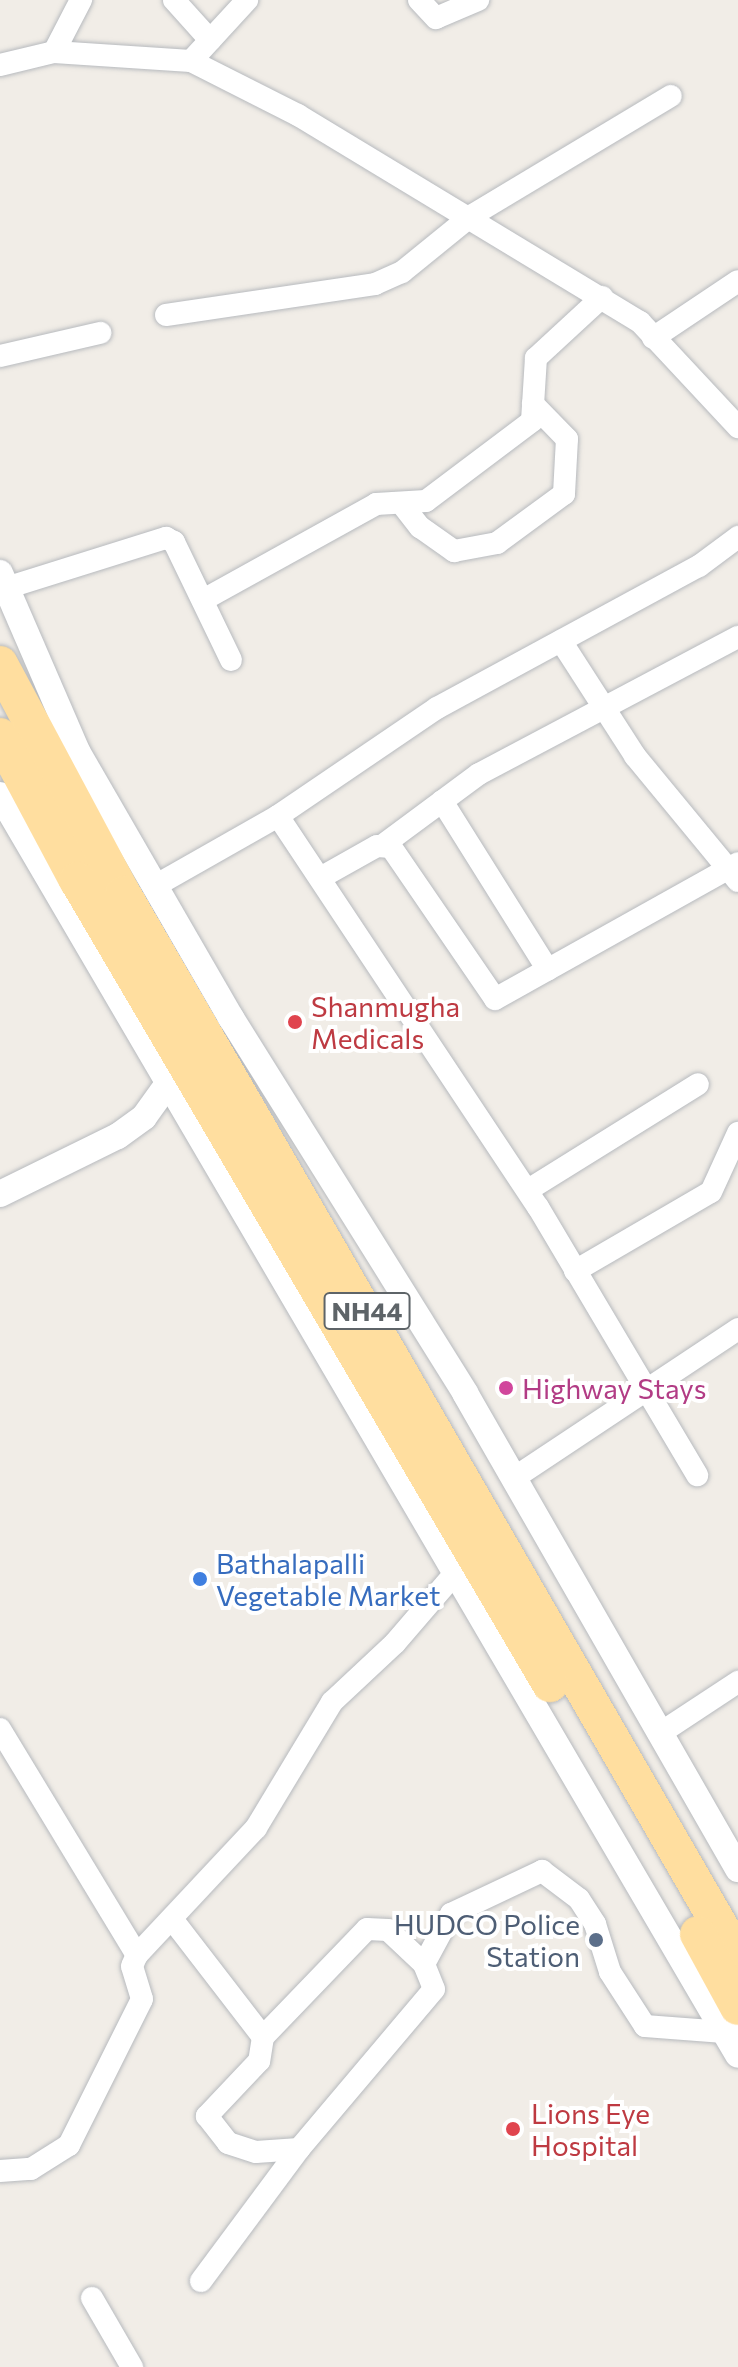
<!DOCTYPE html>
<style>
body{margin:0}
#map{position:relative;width:738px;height:2367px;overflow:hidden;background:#f1ede7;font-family:Commissioner,sans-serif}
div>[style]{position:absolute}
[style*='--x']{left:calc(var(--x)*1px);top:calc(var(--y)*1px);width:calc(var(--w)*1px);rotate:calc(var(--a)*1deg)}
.roads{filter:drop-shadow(0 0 2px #b7babe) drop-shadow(0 0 2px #b7babe)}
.minor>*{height:22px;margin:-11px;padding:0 11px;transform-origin:11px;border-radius:11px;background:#fff}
.tertiary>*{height:26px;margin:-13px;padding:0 13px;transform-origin:13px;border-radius:13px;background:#fff}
.trunk>*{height:36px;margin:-18px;padding:0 18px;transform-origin:18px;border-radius:18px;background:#ffde9f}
.dots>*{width:22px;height:22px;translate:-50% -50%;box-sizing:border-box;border:4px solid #fff;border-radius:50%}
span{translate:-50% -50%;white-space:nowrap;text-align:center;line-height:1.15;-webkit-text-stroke:8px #fff;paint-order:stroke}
.shield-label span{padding:2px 6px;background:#fff;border:2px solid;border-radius:6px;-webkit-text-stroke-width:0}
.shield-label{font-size:26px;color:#5e6468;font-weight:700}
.health-label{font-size:28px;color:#be3a42}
.left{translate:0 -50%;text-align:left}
.hotel-label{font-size:28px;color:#b23c85}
.shop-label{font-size:28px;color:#366cbe}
.service-label{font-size:28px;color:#4e5e75}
.right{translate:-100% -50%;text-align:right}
</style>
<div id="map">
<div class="roads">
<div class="minor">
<i style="--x:174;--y:0;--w:54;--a:48"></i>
<i style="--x:419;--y:0;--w:25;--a:47"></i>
<i style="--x:436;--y:18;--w:46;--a:-23.2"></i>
<i style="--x:54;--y:52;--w:59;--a:-62.6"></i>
<i style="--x:191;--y:61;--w:83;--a:-47.4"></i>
<i style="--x:0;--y:65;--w:56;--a:-13.5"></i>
<i style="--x:54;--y:52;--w:137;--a:3.8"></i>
<i style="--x:191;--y:61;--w:120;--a:26.8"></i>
<i style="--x:298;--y:115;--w:400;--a:31.2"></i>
<i style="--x:640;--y:322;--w:144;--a:47"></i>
<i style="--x:166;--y:315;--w:211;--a:-8.4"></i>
<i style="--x:375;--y:284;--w:30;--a:-24"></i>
<i style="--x:402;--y:272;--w:89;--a:-39.1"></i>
<i style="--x:471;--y:216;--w:233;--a:-31"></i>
<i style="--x:653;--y:338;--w:102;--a:-33.8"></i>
<i style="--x:0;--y:356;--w:103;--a:-13"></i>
<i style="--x:401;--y:503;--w:31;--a:52"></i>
<i style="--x:420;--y:527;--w:42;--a:35.2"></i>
<i style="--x:454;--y:551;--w:44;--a:-10.5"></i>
<i style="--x:497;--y:543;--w:83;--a:-36.2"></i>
<i style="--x:564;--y:494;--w:55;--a:-86.9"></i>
<i style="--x:567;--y:439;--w:49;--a:-134.2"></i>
<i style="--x:6;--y:588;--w:168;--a:-17.4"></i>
<i style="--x:166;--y:538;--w:9;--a:27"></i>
<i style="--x:174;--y:542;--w:131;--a:64.2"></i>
<i style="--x:203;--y:600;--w:198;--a:-29"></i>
<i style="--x:376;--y:504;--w:50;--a:-3.4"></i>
<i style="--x:426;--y:501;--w:133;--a:-37"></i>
<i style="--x:532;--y:421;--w:63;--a:-86.4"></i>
<i style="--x:536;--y:358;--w:90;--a:-42.7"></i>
<i style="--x:561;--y:641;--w:137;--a:57.2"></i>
<i style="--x:635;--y:756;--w:162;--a:50.5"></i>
<i style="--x:442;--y:801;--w:199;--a:57.9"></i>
<i style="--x:278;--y:816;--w:470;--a:56.4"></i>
<i style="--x:538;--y:1207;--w:312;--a:59.3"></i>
<i style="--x:383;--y:845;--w:119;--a:-36.5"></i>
<i style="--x:479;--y:774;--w:293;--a:-27.9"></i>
<i style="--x:320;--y:878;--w:65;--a:-29.3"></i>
<i style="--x:377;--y:846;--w:14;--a:4"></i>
<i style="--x:391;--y:847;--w:184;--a:55.6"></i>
<i style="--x:495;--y:999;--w:278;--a:-29.2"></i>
<i style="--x:155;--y:886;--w:142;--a:-29.6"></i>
<i style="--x:278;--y:816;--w:192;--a:-34.2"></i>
<i style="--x:437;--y:708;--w:298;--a:-28.5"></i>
<i style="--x:699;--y:566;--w:49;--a:-36.6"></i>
<i style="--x:528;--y:1190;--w:200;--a:-31.9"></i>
<i style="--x:575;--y:1271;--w:157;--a:-30.2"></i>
<i style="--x:711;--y:1192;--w:65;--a:-65.4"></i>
<i style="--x:514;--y:1478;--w:269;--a:-33.6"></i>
<i style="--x:0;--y:1729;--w:264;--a:58.8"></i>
<i style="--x:659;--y:1734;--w:95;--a:-33.4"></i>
<i style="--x:172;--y:1919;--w:149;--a:52.4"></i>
<i style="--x:263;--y:2037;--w:24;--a:99"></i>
<i style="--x:259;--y:2061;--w:76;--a:133.4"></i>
<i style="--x:207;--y:2116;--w:34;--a:52"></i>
<i style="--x:228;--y:2143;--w:29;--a:18"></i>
<i style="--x:256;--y:2152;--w:43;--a:-4"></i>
<i style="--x:299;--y:2149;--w:209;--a:-49.8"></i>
<i style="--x:434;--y:1989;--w:27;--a:-112"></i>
<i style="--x:424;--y:1964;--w:57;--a:-61.6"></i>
<i style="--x:451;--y:1914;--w:101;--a:-25.3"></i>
<i style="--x:542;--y:1871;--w:46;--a:37.1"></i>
<i style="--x:579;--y:1899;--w:30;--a:57"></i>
<i style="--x:595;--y:1924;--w:50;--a:72.6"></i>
<i style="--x:610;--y:1972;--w:64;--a:57.1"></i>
<i style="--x:645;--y:2026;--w:79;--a:4.3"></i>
<i style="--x:724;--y:2032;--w:17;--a:-33"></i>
<i style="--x:263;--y:2037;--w:150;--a:-46.1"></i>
<i style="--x:367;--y:1929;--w:21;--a:3"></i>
<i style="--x:388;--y:1930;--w:50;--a:43.4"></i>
<i style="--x:0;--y:2171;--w:31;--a:-4"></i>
<i style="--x:31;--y:2169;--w:45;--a:-32.3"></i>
<i style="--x:69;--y:2145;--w:163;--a:-63.4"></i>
<i style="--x:142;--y:1999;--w:34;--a:-107"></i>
<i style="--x:132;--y:1966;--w:12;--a:-66"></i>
<i style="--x:137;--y:1955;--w:174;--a:-46.9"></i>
<i style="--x:256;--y:1828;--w:147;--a:-58.9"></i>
<i style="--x:332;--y:1702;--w:86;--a:-43.1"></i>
<i style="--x:395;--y:1643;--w:94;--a:-49.3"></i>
<i style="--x:201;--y:2281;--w:164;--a:-53.4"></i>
<i style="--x:92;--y:2298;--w:80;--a:59.9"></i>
</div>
<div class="tertiary">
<i style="--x:0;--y:573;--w:196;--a:66.6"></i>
<i style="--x:78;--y:753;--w:306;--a:60"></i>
<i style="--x:231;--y:1018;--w:442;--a:58"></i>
<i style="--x:465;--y:1393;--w:549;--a:60.16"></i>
<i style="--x:0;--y:795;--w:1460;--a:59.64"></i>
<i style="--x:0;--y:1194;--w:131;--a:-26.2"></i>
<i style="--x:118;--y:1136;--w:32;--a:-36"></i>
<i style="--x:144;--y:1117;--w:57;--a:-54.3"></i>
</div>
<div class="trunk">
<i style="--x:0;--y:664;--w:261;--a:61.9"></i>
<i style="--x:123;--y:894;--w:1228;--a:59.95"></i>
<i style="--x:0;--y:736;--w:163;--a:61.9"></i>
<i style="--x:77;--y:880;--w:933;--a:59.53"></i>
<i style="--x:698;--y:1934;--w:83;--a:61.3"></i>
</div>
</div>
<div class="dots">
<i style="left:295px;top:1022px;background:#e0444e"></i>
<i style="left:506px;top:1388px;background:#d1479c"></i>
<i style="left:200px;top:1579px;background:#3f7fe0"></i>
<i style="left:596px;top:1940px;background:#5c6f8a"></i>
<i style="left:513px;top:2129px;background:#e0444e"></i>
</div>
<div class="shield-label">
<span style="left:367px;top:1311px">NH44</span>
</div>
<div class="health-label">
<span class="left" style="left:311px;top:1022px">Shanmugha<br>Medicals</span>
<span class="left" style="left:531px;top:2129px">Lions Eye<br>Hospital</span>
</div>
<div class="hotel-label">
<span class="left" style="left:522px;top:1388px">Highway Stays</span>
</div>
<div class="shop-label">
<span class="left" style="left:216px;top:1579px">Bathalapalli<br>Vegetable Market</span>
</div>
<div class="service-label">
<span class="right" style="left:580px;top:1940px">HUDCO Police<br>Station</span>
</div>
</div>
